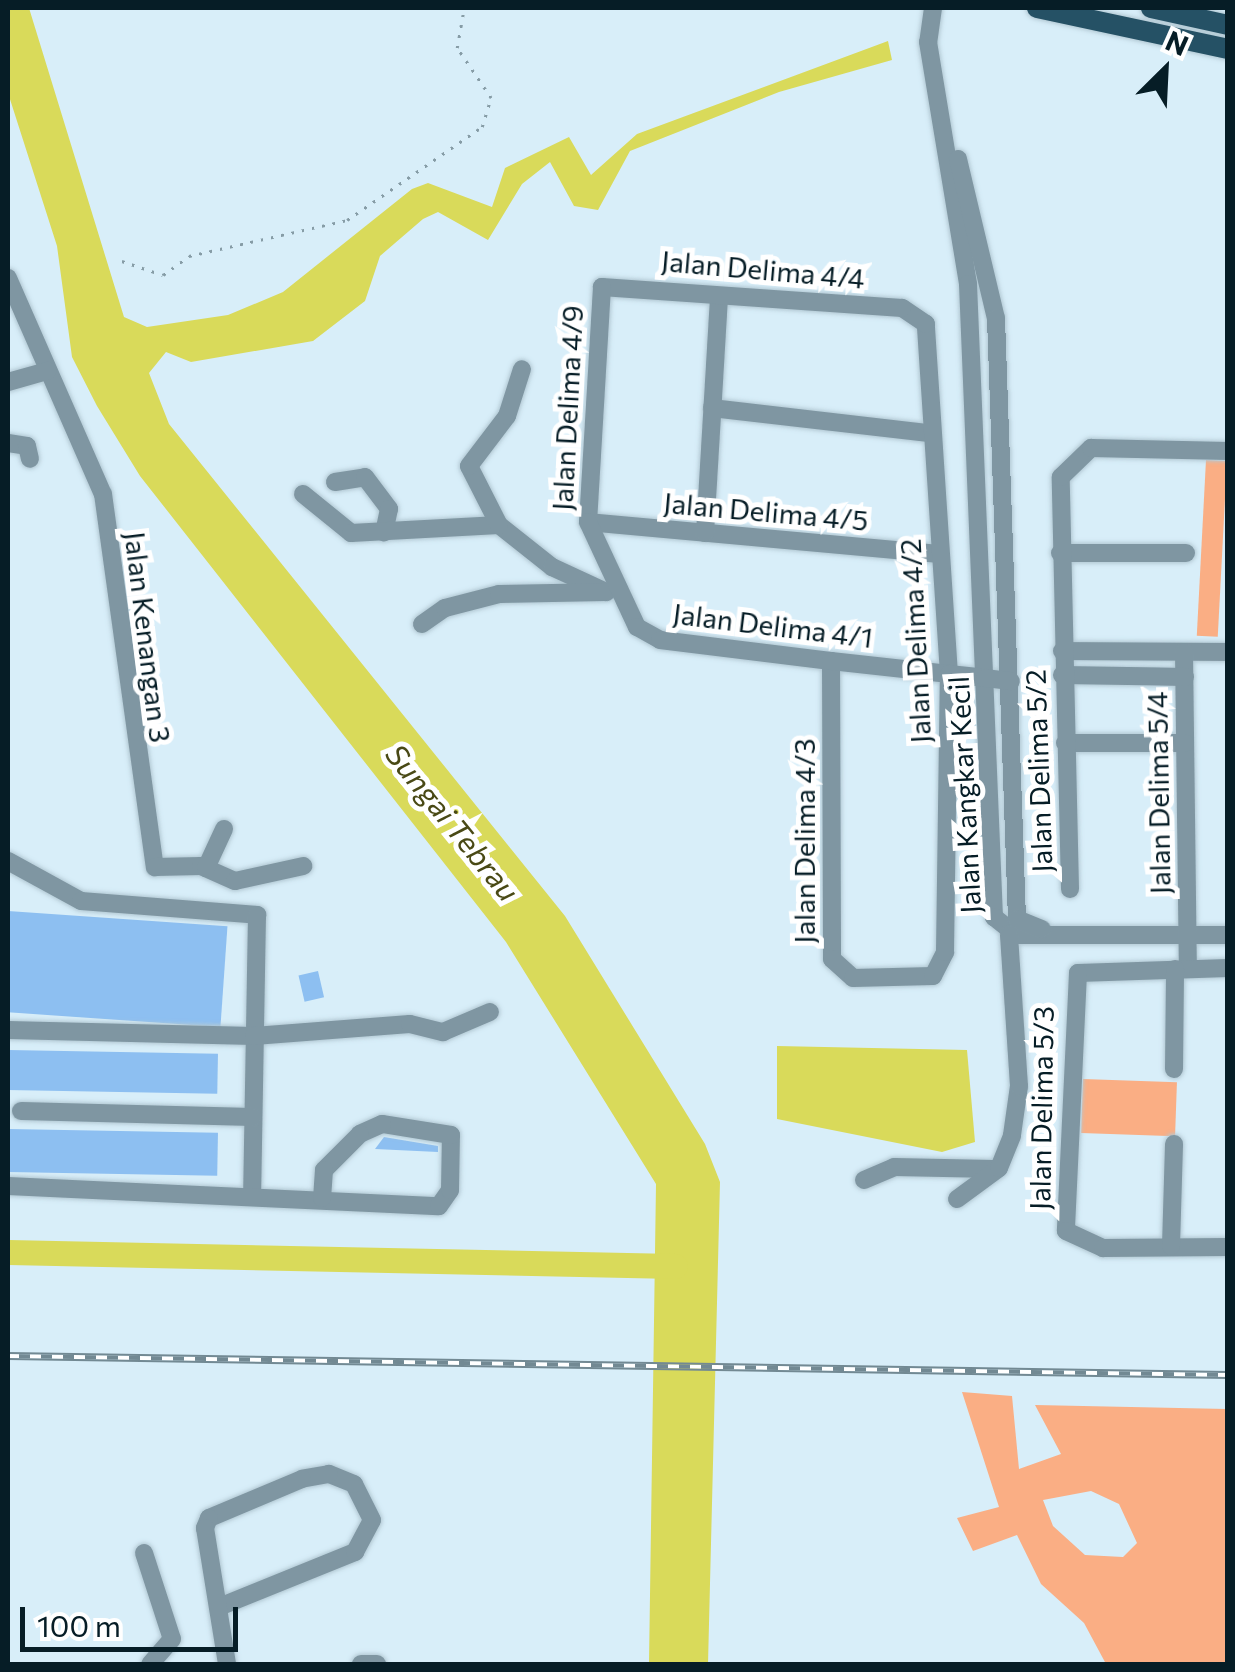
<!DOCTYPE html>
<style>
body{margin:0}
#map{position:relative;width:1235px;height:1672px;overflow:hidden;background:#d8eef9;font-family:Commissioner,sans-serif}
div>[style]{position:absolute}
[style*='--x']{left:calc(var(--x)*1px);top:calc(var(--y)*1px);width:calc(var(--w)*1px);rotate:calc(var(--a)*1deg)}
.green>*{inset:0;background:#faae84;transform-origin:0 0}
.water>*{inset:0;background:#d9da5a}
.river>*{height:25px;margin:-12.5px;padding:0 12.5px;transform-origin:12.5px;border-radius:12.5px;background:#d9da5a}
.building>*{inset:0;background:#8dbff1;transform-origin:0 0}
.path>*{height:2.5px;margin-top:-1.25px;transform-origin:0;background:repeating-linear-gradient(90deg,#869ca6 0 2.5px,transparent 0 10.5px)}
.roads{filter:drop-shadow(0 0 2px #b2c8d3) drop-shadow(0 0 2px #b2c8d3)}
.minor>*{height:18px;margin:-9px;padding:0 9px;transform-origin:9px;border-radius:9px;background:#7f96a2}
.major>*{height:20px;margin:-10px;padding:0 10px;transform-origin:10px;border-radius:10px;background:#255165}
.rail>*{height:8px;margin-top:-4px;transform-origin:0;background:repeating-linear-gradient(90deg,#fff 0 11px,#728993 0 22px);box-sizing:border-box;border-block:2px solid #728993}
span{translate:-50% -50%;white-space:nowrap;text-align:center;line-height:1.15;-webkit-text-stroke:10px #fff;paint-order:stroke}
.street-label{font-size:28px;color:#061d26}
.water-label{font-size:30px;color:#494915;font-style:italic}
.frame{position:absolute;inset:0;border:10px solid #061d26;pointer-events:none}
.north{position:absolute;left:1115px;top:20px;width:100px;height:100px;-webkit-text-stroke:8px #fff;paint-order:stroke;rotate:24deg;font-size:28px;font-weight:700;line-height:40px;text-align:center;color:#061d26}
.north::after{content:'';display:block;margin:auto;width:35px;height:45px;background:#061d26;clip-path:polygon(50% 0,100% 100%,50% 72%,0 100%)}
.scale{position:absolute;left:20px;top:1607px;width:218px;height:45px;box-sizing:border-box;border:5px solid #061d26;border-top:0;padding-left:12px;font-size:30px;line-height:35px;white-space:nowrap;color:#061d26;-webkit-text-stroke:8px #fff;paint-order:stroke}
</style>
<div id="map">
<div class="green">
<i style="left:1206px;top:460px;width:21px;height:176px;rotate:3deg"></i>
<i style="left:1083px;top:1079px;width:94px;height:54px;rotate:2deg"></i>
<i style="clip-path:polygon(evenodd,962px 1392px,1012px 1396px,1019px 1469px,1061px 1454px,1035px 1405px,1227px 1409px,1227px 1664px,1106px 1664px,1084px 1623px,1041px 1584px,1017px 1535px,973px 1551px,957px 1518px,999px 1507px,962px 1392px,1091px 1491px,1119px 1504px,1137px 1543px,1123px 1557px,1085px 1555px,1053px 1526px,1043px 1500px,1091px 1491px)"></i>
</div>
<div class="water">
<i style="clip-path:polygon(8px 8px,29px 8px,124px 317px,147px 327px,228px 315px,283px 292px,412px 189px,428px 183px,492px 207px,505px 168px,569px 137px,591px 175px,637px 134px,888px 41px,892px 60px,779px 92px,630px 151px,598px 210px,574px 206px,550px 162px,522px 184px,488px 240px,438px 212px,423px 219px,380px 256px,365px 301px,313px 341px,191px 362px,166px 352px,149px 373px,169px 424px,565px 916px,705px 1144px,720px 1182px,708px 1664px,649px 1664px,656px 1184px,506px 942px,140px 476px,97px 406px,72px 357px,57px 246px,8px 93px)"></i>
<i style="clip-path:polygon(777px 1046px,967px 1050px,975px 1142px,942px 1152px,777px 1119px)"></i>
</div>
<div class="river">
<i style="--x:8;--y:1252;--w:667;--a:1.2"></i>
</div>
<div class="building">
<i style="left:8px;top:911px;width:220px;height:101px;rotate:4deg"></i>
<i style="left:318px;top:971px;width:27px;height:20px;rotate:77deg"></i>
<i style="left:8px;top:1050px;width:210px;height:40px;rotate:1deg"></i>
<i style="left:8px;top:1129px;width:210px;height:43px;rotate:1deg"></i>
<i style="clip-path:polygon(384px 1137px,438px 1146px,438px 1152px,375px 1149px)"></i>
</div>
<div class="path">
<i style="--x:122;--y:261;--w:43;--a:18.9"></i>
<i style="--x:163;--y:275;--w:32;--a:-36"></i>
<i style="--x:189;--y:256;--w:162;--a:-12.8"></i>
<i style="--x:347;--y:220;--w:164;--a:-34.6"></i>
<i style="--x:482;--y:127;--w:30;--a:-73"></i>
<i style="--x:491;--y:98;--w:60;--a:-124.2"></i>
<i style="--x:457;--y:48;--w:41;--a:-80.1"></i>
</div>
<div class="roads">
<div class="minor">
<i style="--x:933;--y:8;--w:34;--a:98"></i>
<i style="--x:928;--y:42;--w:245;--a:80.6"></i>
<i style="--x:968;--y:284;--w:634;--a:87.65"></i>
<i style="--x:994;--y:917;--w:28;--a:39"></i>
<i style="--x:1016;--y:935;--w:212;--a:0"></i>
<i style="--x:958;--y:159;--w:163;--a:76.6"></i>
<i style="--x:996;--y:318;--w:601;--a:88"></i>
<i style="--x:1017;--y:919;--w:27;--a:22"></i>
<i style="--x:8;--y:278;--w:236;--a:66.3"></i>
<i style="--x:103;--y:494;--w:377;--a:82.1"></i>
<i style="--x:155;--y:867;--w:46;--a:-1.2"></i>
<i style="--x:201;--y:866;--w:37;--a:24"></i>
<i style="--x:235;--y:881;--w:70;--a:-12.4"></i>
<i style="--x:8;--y:382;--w:41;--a:-15.8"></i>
<i style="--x:712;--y:408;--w:218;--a:6.6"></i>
<i style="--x:8;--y:443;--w:19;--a:9"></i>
<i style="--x:27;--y:446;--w:13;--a:77"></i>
<i style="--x:335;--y:482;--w:30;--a:-9"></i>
<i style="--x:365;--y:477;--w:40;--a:53"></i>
<i style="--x:389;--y:509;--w:24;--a:102"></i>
<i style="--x:303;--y:494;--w:62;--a:39.1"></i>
<i style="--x:351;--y:533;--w:148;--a:-3.1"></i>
<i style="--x:499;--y:525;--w:68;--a:38.4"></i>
<i style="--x:552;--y:567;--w:60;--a:24.8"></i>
<i style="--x:588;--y:522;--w:352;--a:5.2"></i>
<i style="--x:499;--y:525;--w:66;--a:-117"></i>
<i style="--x:469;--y:466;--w:63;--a:-52.8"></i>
<i style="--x:507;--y:416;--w:49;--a:-72.3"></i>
<i style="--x:705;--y:533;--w:236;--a:-86.6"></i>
<i style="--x:1060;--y:553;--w:126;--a:0"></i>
<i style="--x:422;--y:624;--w:28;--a:-35"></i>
<i style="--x:445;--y:608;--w:56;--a:-14.5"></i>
<i style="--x:499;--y:594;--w:107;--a:-1.1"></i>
<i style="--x:1062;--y:651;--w:166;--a:0.3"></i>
<i style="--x:1184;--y:652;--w:316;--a:89.3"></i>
<i style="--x:831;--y:661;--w:298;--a:89.8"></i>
<i style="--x:832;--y:959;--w:28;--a:42"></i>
<i style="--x:853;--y:978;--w:80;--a:-1.4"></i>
<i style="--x:933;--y:976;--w:27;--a:-63"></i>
<i style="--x:945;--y:952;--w:278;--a:-89.2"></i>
<i style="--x:949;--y:674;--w:351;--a:-93.8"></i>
<i style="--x:926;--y:324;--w:29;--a:-146"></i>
<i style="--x:902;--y:308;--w:301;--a:-176"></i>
<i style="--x:602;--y:287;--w:235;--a:93.4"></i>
<i style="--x:588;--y:522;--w:116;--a:65"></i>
<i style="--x:637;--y:627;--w:26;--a:29"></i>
<i style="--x:660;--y:640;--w:172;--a:7"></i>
<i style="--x:831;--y:661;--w:119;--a:6.3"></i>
<i style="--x:949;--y:674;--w:36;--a:6"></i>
<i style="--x:985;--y:678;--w:26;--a:7"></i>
<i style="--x:1062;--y:675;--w:123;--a:0.9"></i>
<i style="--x:1065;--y:743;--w:120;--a:0"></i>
<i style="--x:8;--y:861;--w:83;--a:28.7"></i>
<i style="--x:81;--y:901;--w:177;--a:4.5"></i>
<i style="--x:257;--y:915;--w:277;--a:91"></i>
<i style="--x:206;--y:868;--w:43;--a:-65.2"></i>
<i style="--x:1070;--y:889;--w:412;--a:-91.3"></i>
<i style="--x:1061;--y:477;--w:42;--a:-44"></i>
<i style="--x:1091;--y:448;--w:137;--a:1.3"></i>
<i style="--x:1228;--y:968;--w:150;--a:178.1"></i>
<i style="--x:1078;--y:973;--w:258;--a:92.7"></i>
<i style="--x:1066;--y:1231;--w:41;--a:24.7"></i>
<i style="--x:1103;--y:1248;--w:125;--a:-0.5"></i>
<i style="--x:8;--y:1030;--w:246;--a:1.4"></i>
<i style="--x:254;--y:1036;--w:156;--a:-4.4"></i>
<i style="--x:410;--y:1024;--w:34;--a:14"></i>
<i style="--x:443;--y:1032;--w:51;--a:-23.1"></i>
<i style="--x:1174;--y:1069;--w:100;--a:-89.4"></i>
<i style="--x:21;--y:1111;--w:232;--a:1.5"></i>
<i style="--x:864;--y:1180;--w:33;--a:-23"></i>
<i style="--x:894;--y:1167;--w:100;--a:1.1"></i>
<i style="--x:8;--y:1186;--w:431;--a:2.7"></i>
<i style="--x:439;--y:1206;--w:19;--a:-55"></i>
<i style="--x:450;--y:1190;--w:55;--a:-89"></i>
<i style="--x:451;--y:1135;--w:70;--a:-170.9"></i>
<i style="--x:382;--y:1124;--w:24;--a:156"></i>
<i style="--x:360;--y:1134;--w:51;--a:135"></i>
<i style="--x:324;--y:1170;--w:28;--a:94"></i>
<i style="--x:957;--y:1199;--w:52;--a:-36.4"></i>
<i style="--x:999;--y:1168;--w:35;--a:-68"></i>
<i style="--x:1012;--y:1135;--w:49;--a:-81.9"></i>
<i style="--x:1019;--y:1086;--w:152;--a:-93.8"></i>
<i style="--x:1171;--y:1246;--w:102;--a:-88.3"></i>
<i style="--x:144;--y:1553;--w:90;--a:72"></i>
<i style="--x:172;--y:1639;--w:33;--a:131"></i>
<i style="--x:219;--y:1607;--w:147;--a:-22"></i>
<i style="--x:355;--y:1552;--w:36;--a:-62"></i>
<i style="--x:372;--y:1520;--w:40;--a:-116.6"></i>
<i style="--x:354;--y:1484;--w:27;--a:-158"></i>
<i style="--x:329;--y:1474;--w:27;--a:170"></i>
<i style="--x:302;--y:1479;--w:101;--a:157.2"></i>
<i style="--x:209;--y:1518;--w:11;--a:112"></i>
<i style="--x:205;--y:1528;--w:138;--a:80.8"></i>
<i style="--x:361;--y:1664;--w:16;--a:0"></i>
</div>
<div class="major">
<i style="--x:1037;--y:8;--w:195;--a:12.1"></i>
<i style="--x:1151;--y:8;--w:79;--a:12.4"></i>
</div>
</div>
<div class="rail">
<i style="--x:8;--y:1356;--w:1220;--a:0.89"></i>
</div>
<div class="street-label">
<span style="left:763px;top:269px;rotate:5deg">Jalan Delima 4/4</span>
<span style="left:567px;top:408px;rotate:-87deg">Jalan Delima 4/9</span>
<span style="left:766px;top:511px;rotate:5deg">Jalan Delima 4/5</span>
<span style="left:773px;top:625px;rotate:7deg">Jalan Delima 4/1</span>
<span style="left:148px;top:637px;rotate:83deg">Jalan Kenangan 3</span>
<span style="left:915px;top:641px;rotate:-93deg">Jalan Delima 4/2</span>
<span style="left:1038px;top:771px;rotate:-92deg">Jalan Delima 5/2</span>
<span style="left:1158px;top:793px;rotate:-91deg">Jalan Delima 5/4</span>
<span style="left:964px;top:795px;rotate:-93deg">Jalan Kangkar Kecil</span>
<span style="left:804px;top:841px;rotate:-90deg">Jalan Delima 4/3</span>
<span style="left:1041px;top:1108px;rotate:-89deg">Jalan Delima 5/3</span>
</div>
<div class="water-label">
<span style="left:453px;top:822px;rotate:51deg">Sungai Tebrau</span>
</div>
<div class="frame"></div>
<div class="north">N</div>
<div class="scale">100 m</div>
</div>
